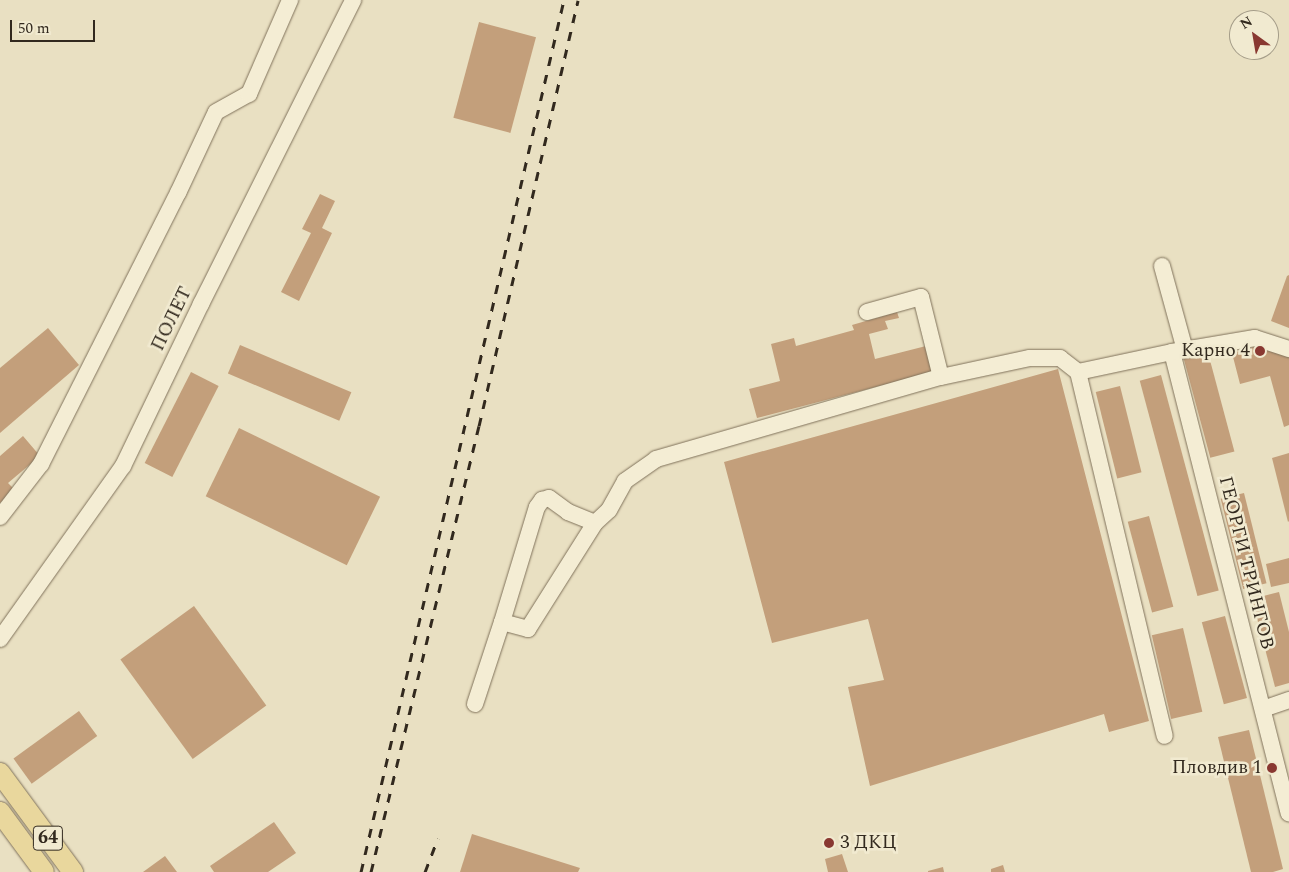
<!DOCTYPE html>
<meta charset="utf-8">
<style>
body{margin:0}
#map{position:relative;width:1289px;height:872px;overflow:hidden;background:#e9e0c2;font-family:Spectral,serif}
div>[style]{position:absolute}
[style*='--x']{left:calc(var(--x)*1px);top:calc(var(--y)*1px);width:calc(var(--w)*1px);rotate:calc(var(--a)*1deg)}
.building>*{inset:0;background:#c39f7b;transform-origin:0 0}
.roads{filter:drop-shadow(0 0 1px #80725b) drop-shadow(0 0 1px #80725b)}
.minor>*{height:16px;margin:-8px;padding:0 8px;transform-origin:8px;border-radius:8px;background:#f4edd4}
.major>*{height:20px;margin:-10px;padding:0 10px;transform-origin:10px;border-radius:10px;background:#e9d79d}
.rail>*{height:3px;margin-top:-1.5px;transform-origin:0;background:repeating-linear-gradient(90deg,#32291e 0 9px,transparent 0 18px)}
.dots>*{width:14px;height:14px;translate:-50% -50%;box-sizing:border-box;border:2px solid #f1ead0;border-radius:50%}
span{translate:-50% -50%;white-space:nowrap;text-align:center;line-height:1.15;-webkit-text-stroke:5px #f1ead0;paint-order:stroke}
.shield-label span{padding:1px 4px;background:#f1ead0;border:1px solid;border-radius:4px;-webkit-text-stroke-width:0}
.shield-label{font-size:18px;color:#32291e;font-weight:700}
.street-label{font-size:19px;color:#32291e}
.poi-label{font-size:19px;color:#32291e}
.right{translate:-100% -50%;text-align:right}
.left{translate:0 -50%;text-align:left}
.north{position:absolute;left:1229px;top:10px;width:50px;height:50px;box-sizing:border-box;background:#f1ead0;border:1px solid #a59d89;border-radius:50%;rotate:328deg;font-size:14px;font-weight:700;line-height:20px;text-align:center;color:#32291e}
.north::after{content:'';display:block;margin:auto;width:18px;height:22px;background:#893831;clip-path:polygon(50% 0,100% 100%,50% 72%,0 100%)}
.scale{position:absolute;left:10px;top:20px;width:85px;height:22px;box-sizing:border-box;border:2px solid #32291e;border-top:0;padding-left:6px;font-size:15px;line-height:18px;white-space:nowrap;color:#32291e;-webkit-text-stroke:4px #f1ead0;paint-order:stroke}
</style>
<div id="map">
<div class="building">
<i style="left:479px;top:22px;width:59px;height:99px;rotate:15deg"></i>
<i style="clip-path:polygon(320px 194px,335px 201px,322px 228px,332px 233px,299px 301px,281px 292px,311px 233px,302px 229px)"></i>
<i style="clip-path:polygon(1289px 275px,1289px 328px,1271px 321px,1287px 276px)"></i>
<i style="clip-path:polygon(897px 312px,899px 318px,885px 321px,888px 329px,869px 334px,875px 359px,926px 346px,933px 372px,757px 418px,749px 389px,780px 381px,771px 344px,794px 338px,796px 346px,854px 330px,852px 325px)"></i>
<i style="clip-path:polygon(48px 328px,79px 365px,0 433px,0 368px)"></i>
<i style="left:240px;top:345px;width:121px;height:31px;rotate:23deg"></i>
<i style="clip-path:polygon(1261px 345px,1289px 354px,1289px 425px,1284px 427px,1270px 376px,1240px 384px,1232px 353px)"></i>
<i style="left:1207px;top:349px;width:106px;height:25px;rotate:75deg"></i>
<i style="clip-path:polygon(1058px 369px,1149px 721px,1109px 732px,1104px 714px,870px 786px,848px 687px,884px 680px,868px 619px,772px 643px,724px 462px)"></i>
<i style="left:191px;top:372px;width:31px;height:102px;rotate:27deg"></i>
<i style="left:1161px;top:375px;width:223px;height:22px;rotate:75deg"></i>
<i style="left:1120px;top:386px;width:89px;height:25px;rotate:76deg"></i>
<i style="left:239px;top:428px;width:157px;height:76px;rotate:26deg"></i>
<i style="clip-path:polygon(23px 436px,40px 456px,8px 483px,15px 490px,0 503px,0 456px)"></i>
<i style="clip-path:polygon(1289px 453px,1289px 521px,1288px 522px,1272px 458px)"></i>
<i style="left:1244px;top:493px;width:93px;height:24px;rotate:76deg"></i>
<i style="left:1149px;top:516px;width:94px;height:22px;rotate:75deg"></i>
<i style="clip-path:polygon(1289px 558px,1289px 583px,1271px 587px,1266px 564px)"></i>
<i style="clip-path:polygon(1279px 592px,1289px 632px,1289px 683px,1275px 687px,1252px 599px)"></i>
<i style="left:194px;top:606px;width:123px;height:91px;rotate:54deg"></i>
<i style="left:1225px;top:616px;width:85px;height:24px;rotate:75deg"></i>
<i style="left:1183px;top:628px;width:86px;height:32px;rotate:77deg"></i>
<i style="left:79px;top:711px;width:31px;height:81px;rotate:54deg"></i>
<i style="clip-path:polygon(1249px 730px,1283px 869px,1273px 872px,1251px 872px,1218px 737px)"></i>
<i style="clip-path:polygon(274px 822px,296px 853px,268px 872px,214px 872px,210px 866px)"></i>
<i style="clip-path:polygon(472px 834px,580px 868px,578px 872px,460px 872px)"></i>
<i style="clip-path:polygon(842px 854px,848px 872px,828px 872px,825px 859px)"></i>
<i style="clip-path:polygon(165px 856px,177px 872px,143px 872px)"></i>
<i style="clip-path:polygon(1003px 865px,1005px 872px,991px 872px,991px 869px)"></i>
<i style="clip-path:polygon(943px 867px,944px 872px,928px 872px,928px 871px)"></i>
</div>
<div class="roads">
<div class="minor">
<i style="--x:1162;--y:266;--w:87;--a:74.7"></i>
<i style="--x:867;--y:312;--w:56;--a:-15.5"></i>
<i style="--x:921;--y:297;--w:82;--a:76"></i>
<i style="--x:1172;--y:352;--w:476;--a:75.8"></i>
<i style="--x:1078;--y:372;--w:374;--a:76.6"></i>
<i style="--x:0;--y:517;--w:67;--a:-52.3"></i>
<i style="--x:41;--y:464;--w:304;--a:-63.2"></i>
<i style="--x:178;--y:193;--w:89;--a:-64.9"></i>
<i style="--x:216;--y:112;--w:38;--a:-29"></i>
<i style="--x:249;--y:94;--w:103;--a:-66.4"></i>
<i style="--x:502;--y:622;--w:120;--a:-73.1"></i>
<i style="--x:537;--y:507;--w:9;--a:-54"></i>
<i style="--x:542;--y:500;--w:7;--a:-16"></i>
<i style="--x:549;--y:498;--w:24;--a:36"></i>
<i style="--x:568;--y:512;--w:29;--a:22"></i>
<i style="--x:0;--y:639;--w:212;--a:-54.6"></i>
<i style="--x:123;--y:466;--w:180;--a:-64.3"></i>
<i style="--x:201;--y:304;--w:340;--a:-63.4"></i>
<i style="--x:475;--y:704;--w:86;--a:-71.8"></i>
<i style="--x:502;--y:622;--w:27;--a:15"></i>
<i style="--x:528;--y:629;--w:125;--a:-57.7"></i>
<i style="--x:595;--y:523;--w:19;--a:-43"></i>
<i style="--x:609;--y:510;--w:33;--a:-61"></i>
<i style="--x:625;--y:481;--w:38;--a:-35"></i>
<i style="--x:656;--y:459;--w:297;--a:-16.1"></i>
<i style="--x:941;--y:377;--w:91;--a:-12.1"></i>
<i style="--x:1030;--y:358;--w:30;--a:0"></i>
<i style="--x:1060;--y:358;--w:23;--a:38"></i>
<i style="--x:1078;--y:372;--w:96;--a:-12"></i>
<i style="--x:1172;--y:352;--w:84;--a:-9.6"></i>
<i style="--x:1255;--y:338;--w:36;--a:18"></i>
<i style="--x:1263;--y:709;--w:28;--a:-19"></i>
</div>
<div class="major">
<i style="--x:0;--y:773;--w:123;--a:53.6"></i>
<i style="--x:0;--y:812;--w:74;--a:53.7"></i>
</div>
</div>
<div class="rail">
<i style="--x:361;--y:872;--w:895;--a:-76.9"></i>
<i style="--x:371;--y:872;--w:459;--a:-76.4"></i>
<i style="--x:479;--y:426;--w:437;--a:-76.9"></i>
<i style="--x:425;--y:872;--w:36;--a:-69"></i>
</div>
<div class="dots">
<i style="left:1260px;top:351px;background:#893831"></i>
<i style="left:1272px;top:768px;background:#893831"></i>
<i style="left:829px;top:843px;background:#893831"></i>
</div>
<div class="shield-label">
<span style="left:48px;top:838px">64</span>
</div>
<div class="street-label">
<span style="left:172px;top:319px;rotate:-64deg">ПОЛЕТ</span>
<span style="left:1246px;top:563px;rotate:76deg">ГЕОРГИ ТРИНГОВ</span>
</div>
<div class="poi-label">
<span class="right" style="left:1250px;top:351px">Карно 4</span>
<span class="right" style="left:1262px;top:768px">Пловдив 1</span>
<span class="left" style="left:840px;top:843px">3 ДКЦ</span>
</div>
<div class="north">N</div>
<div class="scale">50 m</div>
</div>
